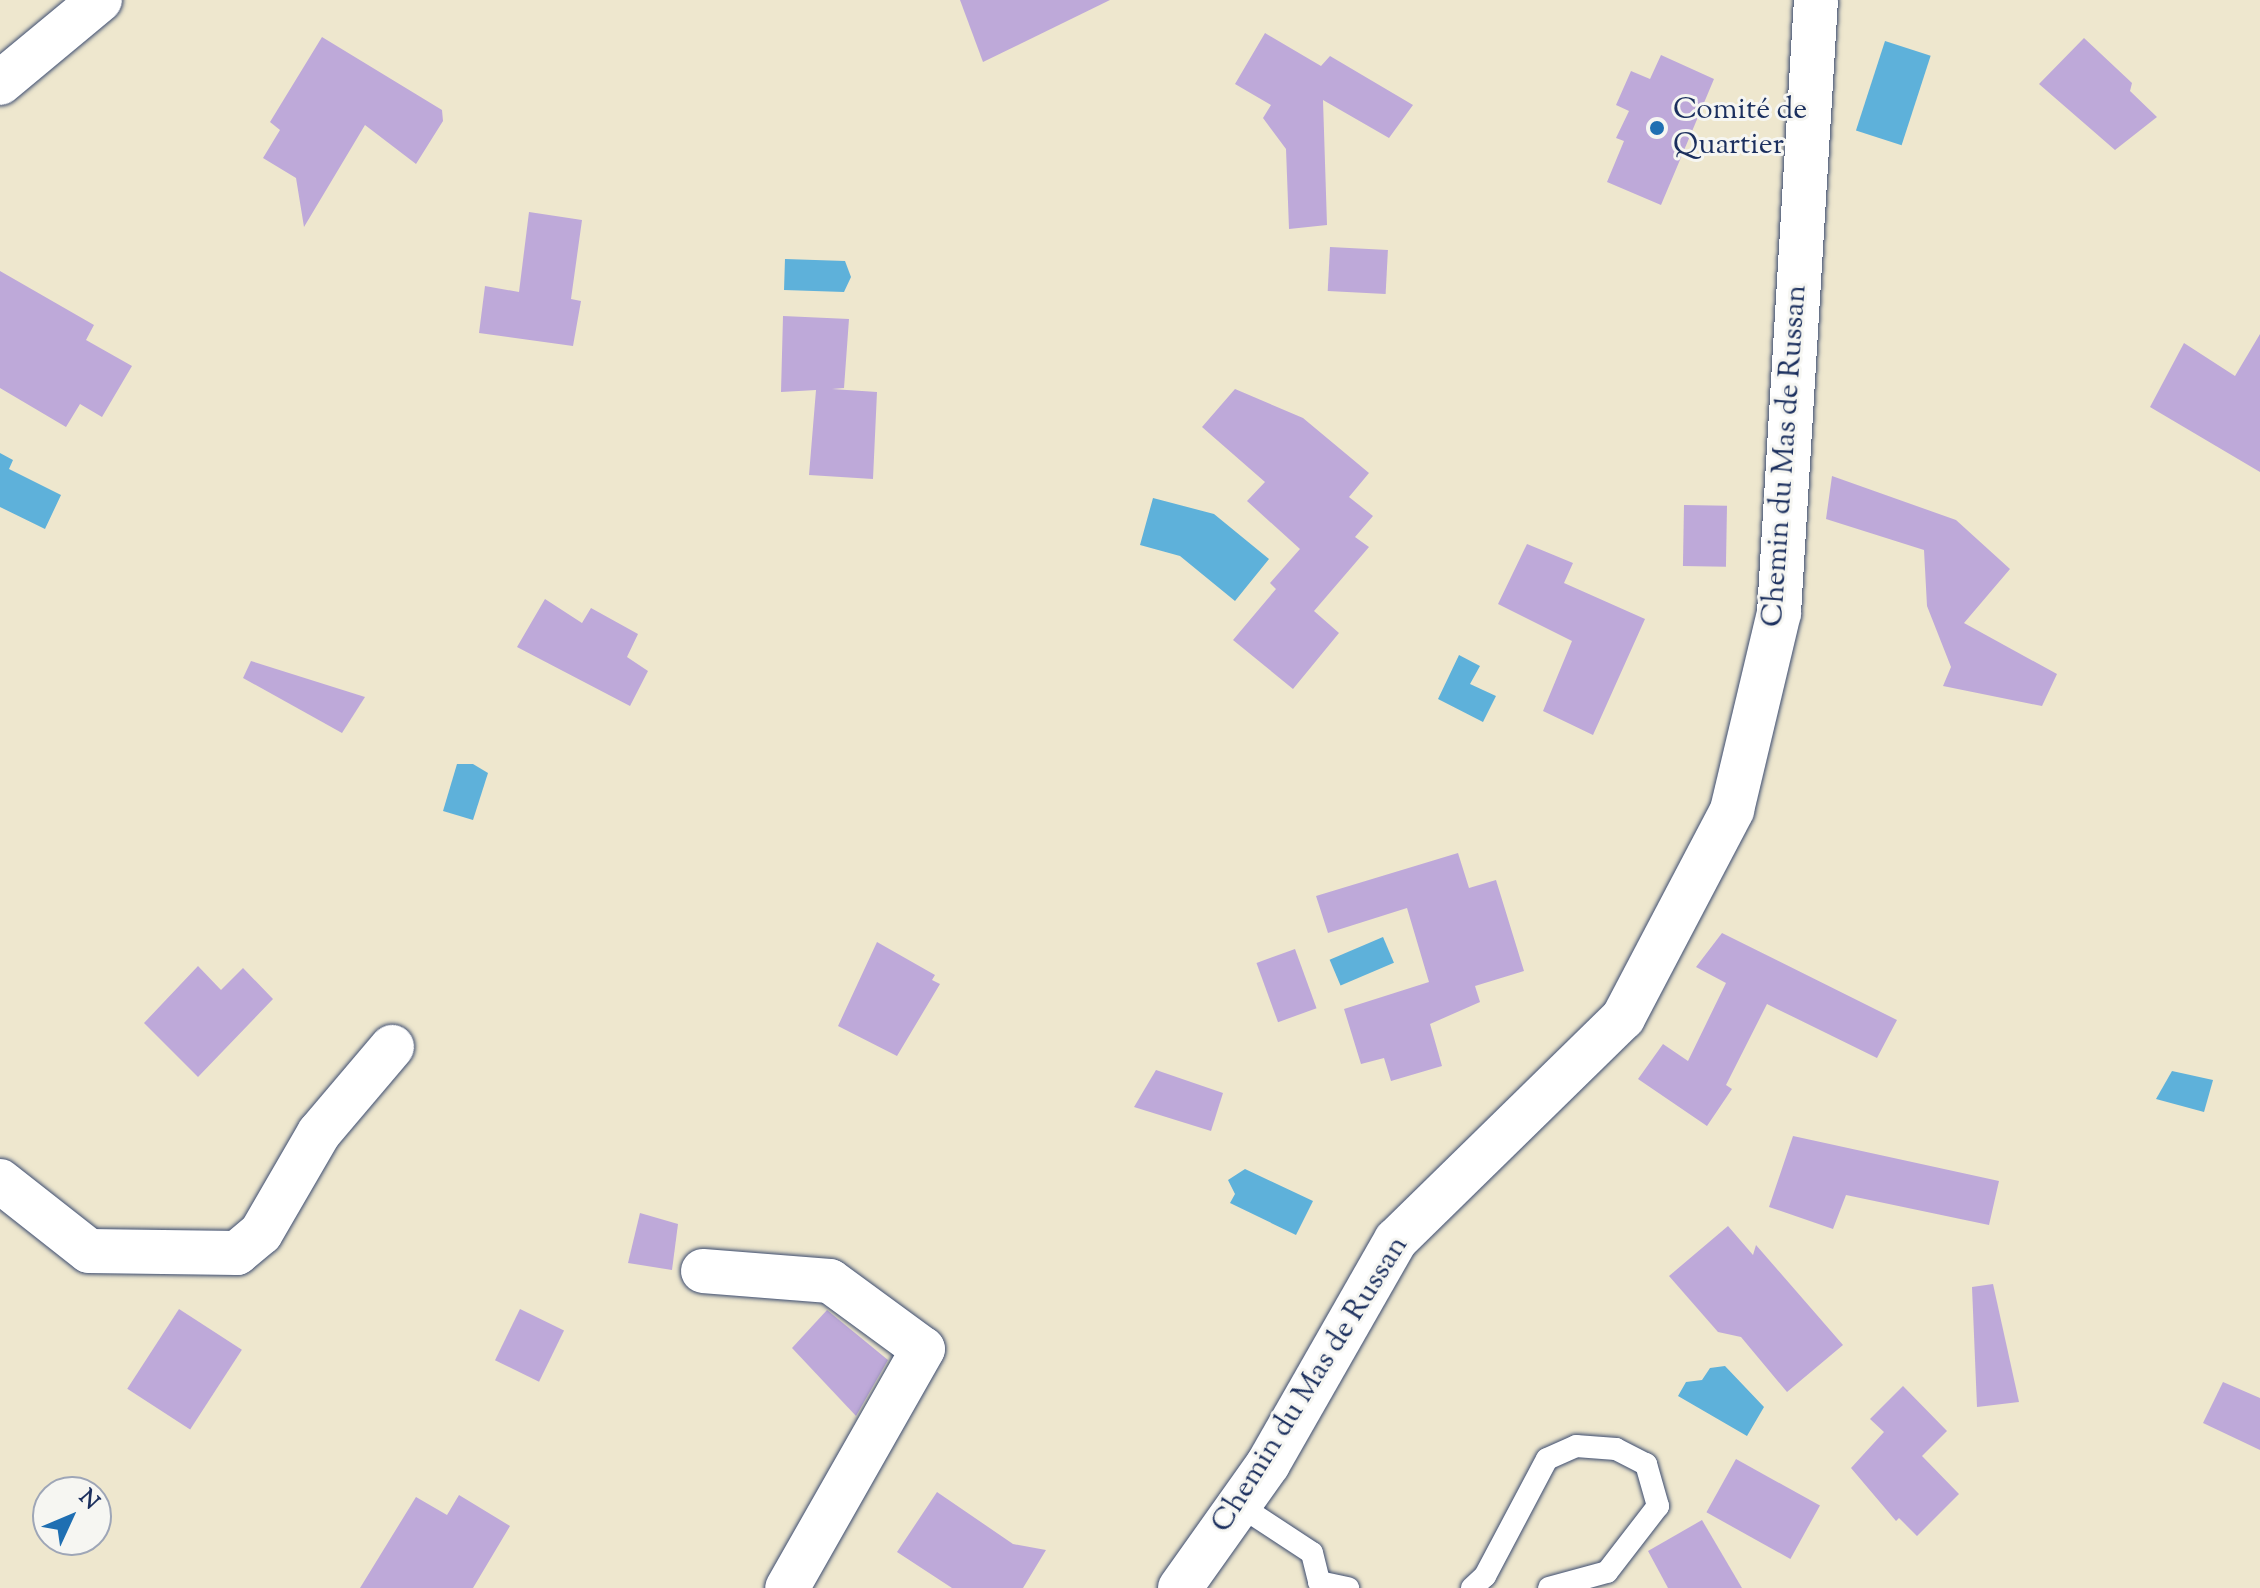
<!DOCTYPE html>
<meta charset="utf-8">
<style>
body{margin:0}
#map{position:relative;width:2260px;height:1588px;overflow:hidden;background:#eee7ce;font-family:"Sorts Mill Goudy",serif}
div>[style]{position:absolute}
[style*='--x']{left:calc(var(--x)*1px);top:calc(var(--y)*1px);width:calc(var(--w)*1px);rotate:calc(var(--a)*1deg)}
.water>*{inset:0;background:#5eb1da;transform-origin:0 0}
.building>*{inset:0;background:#bea9d9;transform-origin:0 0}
.roads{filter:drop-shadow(0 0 2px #3b4b6f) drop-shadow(0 0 2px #3b4b6f)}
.service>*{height:22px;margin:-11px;padding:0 11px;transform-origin:11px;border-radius:11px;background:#fff}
.minor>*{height:44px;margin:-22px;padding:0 22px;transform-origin:22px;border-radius:22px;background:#fff}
.dots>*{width:22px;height:22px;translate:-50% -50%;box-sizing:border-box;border:4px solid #f6f6f2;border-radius:50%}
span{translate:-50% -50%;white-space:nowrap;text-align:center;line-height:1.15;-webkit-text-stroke:6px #f6f6f2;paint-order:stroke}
.poi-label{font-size:30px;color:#1b2f5e}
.left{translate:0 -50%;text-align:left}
.street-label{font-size:30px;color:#1b2f5e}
.north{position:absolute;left:32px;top:1476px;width:80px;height:80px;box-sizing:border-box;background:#f6f6f2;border:2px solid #9ea6b7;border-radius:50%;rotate:46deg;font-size:22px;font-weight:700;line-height:32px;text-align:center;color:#1b2f5e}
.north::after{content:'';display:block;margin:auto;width:28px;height:36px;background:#1f6fb2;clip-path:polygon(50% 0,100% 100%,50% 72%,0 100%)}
</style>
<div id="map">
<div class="water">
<i style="left:1885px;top:41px;width:48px;height:94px;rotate:18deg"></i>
<i style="clip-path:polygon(785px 259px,845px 261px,851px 277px,844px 292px,784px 290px)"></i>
<i style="clip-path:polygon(0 453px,13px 460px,9px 469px,61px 495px,45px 529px,0 507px)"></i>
<i style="clip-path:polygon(1153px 498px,1214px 514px,1269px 559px,1235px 601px,1180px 556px,1140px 545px)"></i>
<i style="clip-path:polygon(1459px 655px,1480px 666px,1470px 684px,1496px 696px,1483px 722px,1438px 699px)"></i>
<i style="clip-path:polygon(457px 764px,473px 764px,488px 773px,473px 820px,443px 811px)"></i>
<i style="left:1383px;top:937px;width:28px;height:58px;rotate:67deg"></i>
<i style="clip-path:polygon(2172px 1071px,2213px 1080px,2204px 1112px,2156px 1099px)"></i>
<i style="clip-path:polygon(1245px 1169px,1313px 1201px,1296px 1235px,1230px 1203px,1235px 1194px,1228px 1180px)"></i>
<i style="clip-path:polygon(1725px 1366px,1764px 1407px,1747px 1436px,1678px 1396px,1686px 1382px,1702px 1380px,1710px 1368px)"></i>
</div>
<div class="building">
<i style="clip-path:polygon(960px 0,1110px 0,983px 62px)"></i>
<i style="clip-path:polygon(1265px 33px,1321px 66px,1330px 56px,1413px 105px,1389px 138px,1323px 100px,1327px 225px,1289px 229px,1286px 149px,1263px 118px,1271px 105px,1235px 84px)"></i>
<i style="clip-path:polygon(322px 37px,442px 110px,443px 121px,416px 164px,365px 125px,304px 227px,296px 178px,263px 158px,280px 130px,270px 122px)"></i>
<i style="clip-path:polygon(2084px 38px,2132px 83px,2130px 91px,2157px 117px,2115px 150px,2039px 84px)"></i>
<i style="clip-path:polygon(1661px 55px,1714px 79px,1661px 205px,1607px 182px,1624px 141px,1616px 138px,1629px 111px,1616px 105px,1631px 71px,1650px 79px)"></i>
<i style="clip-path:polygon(529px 212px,582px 220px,571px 299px,581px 301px,573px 346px,479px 333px,485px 286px,519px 292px)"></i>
<i style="left:1330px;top:247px;width:58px;height:44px;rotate:3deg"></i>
<i style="clip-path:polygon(0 271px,94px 325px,86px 340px,132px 366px,102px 417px,80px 404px,66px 427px,0 388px)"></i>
<i style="clip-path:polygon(783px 316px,849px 319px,844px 388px,832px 389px,877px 392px,873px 479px,809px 475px,816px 390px,781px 392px)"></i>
<i style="clip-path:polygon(2260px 334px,2260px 472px,2150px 407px,2184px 343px,2235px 376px)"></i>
<i style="clip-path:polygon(1235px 389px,1303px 418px,1369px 473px,1349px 497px,1373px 516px,1355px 537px,1369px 547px,1314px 611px,1339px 633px,1293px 689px,1233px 640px,1276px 589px,1270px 583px,1300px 549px,1247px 501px,1265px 482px,1202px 427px)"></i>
<i style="clip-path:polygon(1832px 476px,1956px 520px,2010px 569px,1964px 623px,2057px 674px,2042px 706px,1943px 686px,1951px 667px,1927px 606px,1924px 550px,1826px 519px)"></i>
<i style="left:1684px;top:505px;width:43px;height:61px;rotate:1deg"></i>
<i style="clip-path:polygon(1527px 544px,1573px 563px,1564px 583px,1645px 619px,1593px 735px,1543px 711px,1572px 641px,1498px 604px)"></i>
<i style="clip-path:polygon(545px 599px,582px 623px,591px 608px,638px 634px,627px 657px,648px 671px,630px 706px,517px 647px)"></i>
<i style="clip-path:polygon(251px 661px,365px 697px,342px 733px,243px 678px)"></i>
<i style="clip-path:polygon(1458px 853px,1469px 888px,1496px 880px,1524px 971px,1475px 986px,1480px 1002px,1430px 1024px,1442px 1066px,1391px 1081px,1384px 1058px,1361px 1064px,1344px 1009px,1429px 982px,1407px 908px,1328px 933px,1316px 896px)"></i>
<i style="clip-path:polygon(1722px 933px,1897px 1020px,1877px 1058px,1767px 1004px,1726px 1085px,1732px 1089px,1707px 1126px,1638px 1079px,1663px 1044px,1688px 1061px,1726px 983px,1696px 967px)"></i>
<i style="clip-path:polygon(877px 942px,935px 975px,932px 980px,940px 984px,897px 1056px,838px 1026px)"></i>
<i style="left:1295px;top:949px;width:63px;height:41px;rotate:70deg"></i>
<i style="clip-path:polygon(198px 966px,221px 990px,243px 968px,273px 999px,198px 1077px,144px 1023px)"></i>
<i style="clip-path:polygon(1156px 1070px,1223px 1093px,1211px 1131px,1134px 1107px)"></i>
<i style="clip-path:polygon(1793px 1136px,1999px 1181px,1989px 1225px,1846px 1195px,1833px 1229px,1769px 1207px)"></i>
<i style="clip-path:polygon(640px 1213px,678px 1224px,672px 1270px,628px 1263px)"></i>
<i style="clip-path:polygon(1728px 1226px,1753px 1255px,1756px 1245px,1843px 1345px,1787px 1392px,1741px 1337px,1718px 1332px,1669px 1276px)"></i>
<i style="clip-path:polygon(1993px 1284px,2019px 1402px,1977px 1407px,1972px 1287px)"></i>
<i style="left:179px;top:1309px;width:75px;height:95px;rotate:33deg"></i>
<i style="left:520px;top:1309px;width:49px;height:57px;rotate:26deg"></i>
<i style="clip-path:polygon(827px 1310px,888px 1360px,856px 1416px,792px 1348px)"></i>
<i style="clip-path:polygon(2223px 1382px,2260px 1398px,2260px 1450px,2203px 1423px)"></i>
<i style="clip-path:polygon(1903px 1386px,1947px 1431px,1922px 1456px,1959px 1494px,1917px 1536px,1899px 1518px,1896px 1521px,1851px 1468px,1884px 1432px,1870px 1419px)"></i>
<i style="left:1736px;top:1459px;width:96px;height:61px;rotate:29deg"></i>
<i style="clip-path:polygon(937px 1492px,1013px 1544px,1046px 1550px,1023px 1588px,952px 1588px,897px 1552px)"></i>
<i style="clip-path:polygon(459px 1495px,510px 1526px,473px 1588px,360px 1588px,416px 1497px,447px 1515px)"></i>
<i style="clip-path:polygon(1702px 1520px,1742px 1588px,1668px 1588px,1648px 1551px)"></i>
</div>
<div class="roads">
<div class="service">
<i style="--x:1239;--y:1505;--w:87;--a:33.3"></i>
<i style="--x:1312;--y:1553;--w:30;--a:76"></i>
<i style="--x:1319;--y:1582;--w:30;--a:12"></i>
<i style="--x:1472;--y:1588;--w:18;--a:-43"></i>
<i style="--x:1485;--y:1576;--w:132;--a:-62.1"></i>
<i style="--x:1547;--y:1459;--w:32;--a:-24"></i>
<i style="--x:1576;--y:1446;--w:40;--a:4.3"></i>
<i style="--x:1616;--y:1449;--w:34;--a:27"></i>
<i style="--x:1646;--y:1464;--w:44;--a:74.1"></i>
<i style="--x:1658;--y:1506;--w:83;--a:127.7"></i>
<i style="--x:1607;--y:1572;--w:60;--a:164.6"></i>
</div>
<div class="minor">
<i style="--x:0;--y:83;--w:130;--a:-39.7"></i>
<i style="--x:0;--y:1181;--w:113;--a:38.2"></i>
<i style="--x:89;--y:1251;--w:148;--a:0.8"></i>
<i style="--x:237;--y:1253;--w:31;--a:-40"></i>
<i style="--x:261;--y:1233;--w:116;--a:-59.9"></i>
<i style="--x:319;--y:1133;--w:113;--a:-49.7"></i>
<i style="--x:703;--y:1271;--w:127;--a:4.5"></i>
<i style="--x:830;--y:1281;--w:115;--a:36.2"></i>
<i style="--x:923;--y:1349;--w:275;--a:119.6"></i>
<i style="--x:1180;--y:1588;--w:152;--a:-54.6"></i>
<i style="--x:1268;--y:1464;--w:258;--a:-60.3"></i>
<i style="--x:1396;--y:1240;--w:318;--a:-44.4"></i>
<i style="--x:1623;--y:1018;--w:235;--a:-62.3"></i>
<i style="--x:1732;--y:810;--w:203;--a:-76.6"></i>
<i style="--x:1779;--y:613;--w:614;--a:-86.55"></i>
</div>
</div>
<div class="dots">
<i style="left:1657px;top:128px;background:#1f6fb2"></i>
</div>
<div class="poi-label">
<span class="left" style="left:1673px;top:128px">Comité de<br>Quartier</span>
</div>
<div class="street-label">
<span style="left:1786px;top:456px;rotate:-86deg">Chemin du Mas de Russan</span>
<span style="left:1311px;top:1385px;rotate:-58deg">Chemin du Mas de Russan</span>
</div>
<div class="north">N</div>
</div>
